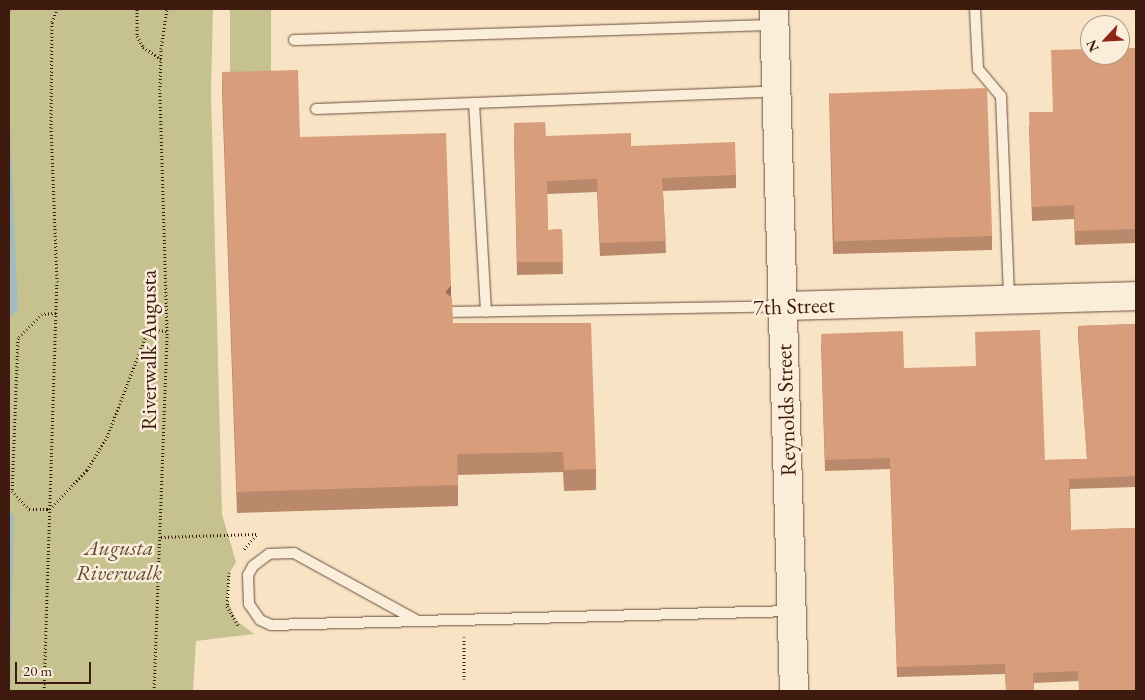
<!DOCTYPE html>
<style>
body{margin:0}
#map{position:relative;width:1145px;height:700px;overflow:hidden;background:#f8e4c5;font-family:"EB Garamond",serif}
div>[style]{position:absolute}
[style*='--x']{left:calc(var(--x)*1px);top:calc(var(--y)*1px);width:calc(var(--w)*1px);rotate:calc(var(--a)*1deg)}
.green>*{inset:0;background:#c5c28f;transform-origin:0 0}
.water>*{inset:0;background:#a2bcbe}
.path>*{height:3px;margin-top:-1.5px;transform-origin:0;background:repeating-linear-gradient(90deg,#3e1b0e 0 1px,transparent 0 3.5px)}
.roads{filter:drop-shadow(0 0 1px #6c4d3c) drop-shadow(0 0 1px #6c4d3c)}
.service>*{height:10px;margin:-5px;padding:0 5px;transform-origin:5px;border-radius:5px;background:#faedd9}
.secondary>*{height:28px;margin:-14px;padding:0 14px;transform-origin:14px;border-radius:14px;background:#faedd9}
.wall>*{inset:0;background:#ba886a}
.shaded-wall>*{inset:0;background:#976f56}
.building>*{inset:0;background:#d89e7b;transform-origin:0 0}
span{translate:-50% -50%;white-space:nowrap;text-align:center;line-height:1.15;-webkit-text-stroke:5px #faedd9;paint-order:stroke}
.street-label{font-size:22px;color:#3e1b0e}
.park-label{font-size:22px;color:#664d35;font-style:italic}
.frame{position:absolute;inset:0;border:10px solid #3e1b0e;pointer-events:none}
.north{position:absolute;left:1080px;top:15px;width:50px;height:50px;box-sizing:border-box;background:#faedd9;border:1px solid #af9988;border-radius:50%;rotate:245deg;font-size:14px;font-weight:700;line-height:20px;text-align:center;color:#3e1b0e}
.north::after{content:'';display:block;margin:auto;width:18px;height:22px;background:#8f2418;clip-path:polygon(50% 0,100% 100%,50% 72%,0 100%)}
.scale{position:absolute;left:15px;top:662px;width:76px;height:22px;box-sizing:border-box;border:2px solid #3e1b0e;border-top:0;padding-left:6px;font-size:15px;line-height:18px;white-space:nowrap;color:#3e1b0e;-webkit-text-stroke:4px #faedd9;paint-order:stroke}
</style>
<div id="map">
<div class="green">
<i style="clip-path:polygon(9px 9px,213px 9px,211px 92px,222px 514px,236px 562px,230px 572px,227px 598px,236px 620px,254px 634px,196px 641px,193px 691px,9px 691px)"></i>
<i style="left:230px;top:9px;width:41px;height:72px"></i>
</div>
<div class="water">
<i style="clip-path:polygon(9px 102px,18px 310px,9px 318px)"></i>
<i style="clip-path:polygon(9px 510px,14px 516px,10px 691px,9px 691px)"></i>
</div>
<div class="path">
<i style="--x:137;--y:9;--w:27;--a:90"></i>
<i style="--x:137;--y:36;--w:13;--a:61"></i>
<i style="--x:143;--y:47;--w:22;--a:34"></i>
<i style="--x:56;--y:313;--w:14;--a:176"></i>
<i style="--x:42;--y:314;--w:34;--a:135"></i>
<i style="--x:18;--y:338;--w:153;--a:92.2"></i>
<i style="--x:12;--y:491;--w:25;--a:47"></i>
<i style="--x:29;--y:509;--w:21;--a:0"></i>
<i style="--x:50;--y:509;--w:54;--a:-46.5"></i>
<i style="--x:87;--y:470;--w:39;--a:-59"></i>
<i style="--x:107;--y:437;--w:115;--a:-69"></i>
<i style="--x:148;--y:330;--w:19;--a:3"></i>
<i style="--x:161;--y:537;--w:96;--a:-1.8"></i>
<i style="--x:244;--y:549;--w:20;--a:-49"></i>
<i style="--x:229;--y:572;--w:34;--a:93"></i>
<i style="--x:227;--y:606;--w:24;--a:60"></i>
<i style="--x:464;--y:637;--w:42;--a:90"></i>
<i style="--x:44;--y:691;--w:409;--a:-88.2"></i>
<i style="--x:57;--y:282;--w:154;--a:-92.2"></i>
<i style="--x:51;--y:128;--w:106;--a:-89.5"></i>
<i style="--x:52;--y:22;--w:14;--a:-69"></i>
<i style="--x:154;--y:691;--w:360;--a:-87.9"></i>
<i style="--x:167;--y:331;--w:241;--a:-91.7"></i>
<i style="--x:160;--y:90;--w:41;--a:-88.6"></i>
<i style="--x:161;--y:49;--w:40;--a:-81.5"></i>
</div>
<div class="roads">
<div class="service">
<i style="--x:975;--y:9;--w:60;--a:87.1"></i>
<i style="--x:978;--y:69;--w:35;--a:50"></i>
<i style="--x:1001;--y:96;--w:203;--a:87.7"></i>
<i style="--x:294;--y:40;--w:479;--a:-1.8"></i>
<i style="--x:474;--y:103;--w:209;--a:86.7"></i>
<i style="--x:316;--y:109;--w:459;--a:-2.2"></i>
<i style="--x:452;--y:312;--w:329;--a:-1"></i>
<i style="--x:416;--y:620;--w:139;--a:-151.2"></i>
<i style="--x:294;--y:553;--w:25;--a:178"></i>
<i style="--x:269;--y:554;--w:20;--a:143"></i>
<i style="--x:253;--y:566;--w:10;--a:119"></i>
<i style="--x:248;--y:575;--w:29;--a:88"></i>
<i style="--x:249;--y:604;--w:19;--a:55"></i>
<i style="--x:260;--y:620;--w:12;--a:24"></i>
<i style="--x:271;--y:625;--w:520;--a:-1.54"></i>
</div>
<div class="secondary">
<i style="--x:774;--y:9;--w:682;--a:88.32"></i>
<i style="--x:781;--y:306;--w:355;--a:-1.6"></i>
</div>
</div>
<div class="wall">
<i style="clip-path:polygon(1136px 48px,1136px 243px,1075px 245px,1074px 219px,1032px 221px,1029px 126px,1052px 112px)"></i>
<i style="clip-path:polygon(222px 72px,300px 137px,451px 298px,453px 323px,596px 469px,596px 490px,564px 491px,563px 472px,458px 475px,458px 506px,237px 513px,222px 93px)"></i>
<i style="clip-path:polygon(829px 93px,992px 236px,992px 250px,833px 254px)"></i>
<i style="clip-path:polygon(514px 135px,546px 136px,631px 146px,736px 175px,736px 188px,663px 191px,666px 253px,600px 256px,597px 192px,547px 194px,548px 230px,562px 229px,563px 274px,517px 275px)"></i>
<i style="clip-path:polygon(1136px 324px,1136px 487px,1070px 489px,1071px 530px,1136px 528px,1078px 681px,1034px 683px,1034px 691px,1006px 691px,1005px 674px,897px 677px,890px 469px,825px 471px,821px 344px,904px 368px,1045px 460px,1087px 459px,1078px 336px,1078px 326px)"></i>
</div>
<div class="shaded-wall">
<i style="clip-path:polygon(451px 285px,451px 305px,445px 292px)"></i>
</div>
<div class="building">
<i style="clip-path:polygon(1120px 48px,1136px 48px,1136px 229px,1075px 231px,1074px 205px,1032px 207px,1029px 112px,1053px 112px,1051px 50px,1090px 49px,1090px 55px,1120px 55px)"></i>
<i style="clip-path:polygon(298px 70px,300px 137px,446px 133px,451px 285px,445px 292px,452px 298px,453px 323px,591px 323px,596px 469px,564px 470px,563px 452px,457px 454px,458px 485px,237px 492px,222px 72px)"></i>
<i style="left:987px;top:88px;width:148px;height:158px;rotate:88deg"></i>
<i style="clip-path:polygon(545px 122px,546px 136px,631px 133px,631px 146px,735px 142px,736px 175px,662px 178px,666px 241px,600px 243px,597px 179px,547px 181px,548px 230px,562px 229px,563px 262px,517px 262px,514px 123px)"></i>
<i style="clip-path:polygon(1136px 324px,1136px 476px,1069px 479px,1071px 530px,1136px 528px,1136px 691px,1079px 691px,1078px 671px,1033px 673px,1034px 691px,1006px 691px,1005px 664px,897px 667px,890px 458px,825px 460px,821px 334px,903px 331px,904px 368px,976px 366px,975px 332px,1040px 330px,1045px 460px,1087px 459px,1078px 326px)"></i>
</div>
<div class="street-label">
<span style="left:794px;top:306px;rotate:-2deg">7th Street</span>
<span style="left:149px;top:350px;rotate:-90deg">Riverwalk Augusta</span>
<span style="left:786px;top:410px;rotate:-92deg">Reynolds Street</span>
</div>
<div class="park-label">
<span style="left:119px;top:560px">Augusta<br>Riverwalk</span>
</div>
<div class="frame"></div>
<div class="north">N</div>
<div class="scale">20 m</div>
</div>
